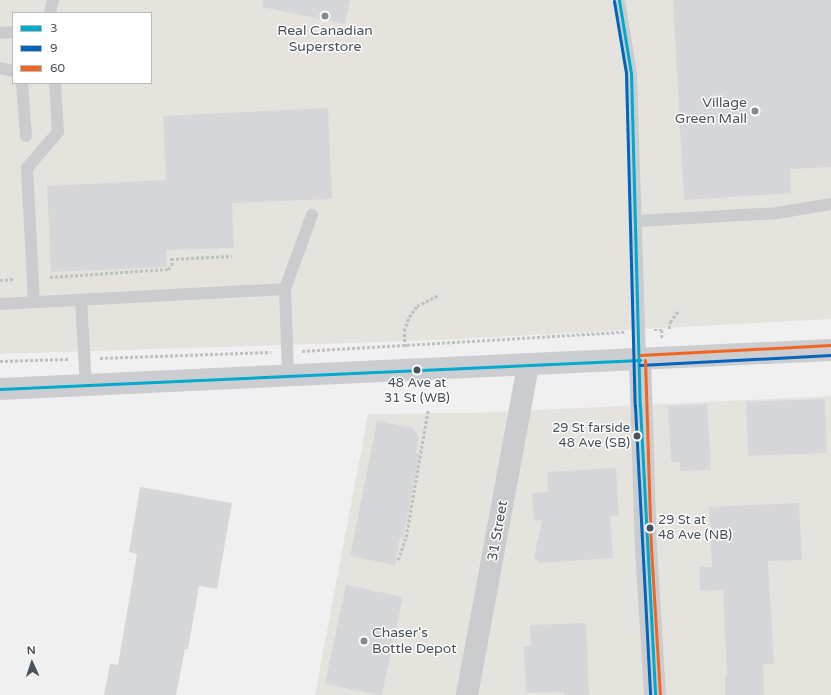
<!DOCTYPE html>
<style>
body{margin:0}
#map{position:relative;width:831px;height:695px;overflow:hidden;background:#f0f0f0;font-family:"Varela Round",sans-serif}
div>[style]{position:absolute}
[style*='--x']{left:calc(var(--x)*1px);top:calc(var(--y)*1px);width:calc(var(--w)*1px);rotate:calc(var(--a)*1deg)}
.commercial>*{inset:0;background:#e5e3de}
.building>*{inset:0;background:#d6d7d9;transform-origin:0 0}
.path>*{height:2.5px;margin-top:-1.25px;transform-origin:0;background:repeating-linear-gradient(90deg,#bac3c0 0 3px,transparent 0 5px)}
.lane>*{height:12px;margin:-6px;padding:0 6px;transform-origin:6px;border-radius:6px;background:#cbccce}
.street>*{height:22px;margin:-11px;padding:0 11px;transform-origin:11px;border-radius:11px;background:#cbccce}
.secondary>*{height:22px;margin:-11px;padding:0 11px;transform-origin:11px;border-radius:11px;background:#cbcdd0}
.bus-1>*{height:3px;margin:-1.5px;padding:0 1.5px;transform-origin:1.5px;border-radius:1.5px;background:#00a9ce}
.bus-2>*{height:3px;margin:-1.5px;padding:0 1.5px;transform-origin:1.5px;border-radius:1.5px;background:#0065bd}
.bus-3>*{height:3px;margin:-1.5px;padding:0 1.5px;transform-origin:1.5px;border-radius:1.5px;background:#f26522}
.dots>*{width:11px;height:11px;translate:-50% -50%;box-sizing:border-box;border:2px solid #fff;border-radius:50%}
span{translate:-50% -50%;white-space:nowrap;text-align:center;line-height:1.15;-webkit-text-stroke:3px #fff;paint-order:stroke}
.bus-label{font-size:13px;color:#49525b}
.right{translate:-100% -50%;text-align:right}
.left{translate:0 -50%;text-align:left}
.poi-label{font-size:14px;color:#49525b}
.street-label{font-size:14px;color:#49525b}
.legend{position:absolute;left:12px;top:12px;width:140px;height:72px;box-sizing:border-box;background:#fff;border:1px solid #b6babd;margin:0;padding:5px 7px;list-style:none;font-size:12px;color:#49525b}
.legend li{display:flex;align-items:center;gap:8px;height:20px}
.legend b{width:20px;border:1px solid #b6babd}
.north{position:absolute;left:12px;top:643px;width:40px;height:40px;-webkit-text-stroke:3px #fff;paint-order:stroke;rotate:357deg;font-size:11px;font-weight:700;line-height:16px;text-align:center;color:#49525b}
.north::after{content:'';display:block;margin:auto;width:14px;height:18px;background:#49525b;clip-path:polygon(50% 0,100% 100%,50% 72%,0 100%)}
</style>
<div id="map">
<div class="commercial">
<i style="clip-path:polygon(evenodd,0 0,831px 0,831px 319px,439px 340px,0 354px,0 0,13px 13px,151px 13px,151px 83px,13px 83px,13px 13px)"></i>
<i style="clip-path:polygon(831px 396px,831px 695px,315px 695px,368px 414px,474px 413px)"></i>
</div>
<div class="building">
<i style="clip-path:polygon(263px 0,350px 0,345px 24px,262px 7px)"></i>
<i style="clip-path:polygon(673px 0,831px 0,831px 167px,790px 169px,791px 193px,684px 200px)"></i>
<i style="clip-path:polygon(328px 108px,332px 199px,232px 203px,234px 248px,166px 250px,167px 267px,51px 272px,47px 186px,166px 180px,163px 116px)"></i>
<i style="left:825px;top:399px;width:54px;height:79px;rotate:88deg"></i>
<i style="clip-path:polygon(707px 404px,711px 470px,680px 471px,680px 462px,671px 462px,668px 406px)"></i>
<i style="clip-path:polygon(377px 421px,413px 428px,419px 437px,416px 453px,420px 454px,403px 539px,400px 538px,395px 565px,350px 556px)"></i>
<i style="clip-path:polygon(616px 468px,619px 516px,610px 516px,613px 558px,539px 563px,534px 557px,542px 520px,534px 521px,532px 493px,548px 492px,547px 472px)"></i>
<i style="clip-path:polygon(140px 487px,232px 503px,217px 589px,199px 586px,188px 649px,185px 649px,176px 695px,104px 695px,110px 664px,118px 665px,137px 554px,129px 552px)"></i>
<i style="clip-path:polygon(799px 503px,802px 560px,768px 561px,774px 664px,763px 664px,764px 695px,725px 695px,725px 677px,727px 677px,723px 590px,700px 591px,699px 567px,712px 567px,709px 507px)"></i>
<i style="left:346px;top:585px;width:58px;height:101px;rotate:12deg"></i>
<i style="clip-path:polygon(586px 623px,589px 695px,564px 695px,564px 692px,526px 693px,524px 647px,531px 646px,530px 625px)"></i>
</div>
<div class="path">
<i style="--x:50;--y:277;--w:118;--a:-3.9"></i>
<i style="--x:168;--y:269;--w:5;--a:-37"></i>
<i style="--x:172;--y:266;--w:7;--a:-98"></i>
<i style="--x:171;--y:259;--w:61;--a:-2.8"></i>
<i style="--x:0;--y:280;--w:15;--a:-4"></i>
<i style="--x:669;--y:329;--w:7;--a:-82"></i>
<i style="--x:670;--y:322;--w:15;--a:-53"></i>
<i style="--x:654;--y:330;--w:8;--a:0"></i>
<i style="--x:662;--y:330;--w:8;--a:90"></i>
<i style="--x:405;--y:347;--w:16;--a:-94"></i>
<i style="--x:404;--y:331;--w:15;--a:-70"></i>
<i style="--x:409;--y:317;--w:14;--a:-54"></i>
<i style="--x:417;--y:306;--w:25;--a:-27"></i>
<i style="--x:302;--y:351;--w:324;--a:-3.4"></i>
<i style="--x:100;--y:358;--w:171;--a:-2"></i>
<i style="--x:0;--y:361;--w:69;--a:-1.7"></i>
<i style="--x:398;--y:560;--w:24;--a:-71"></i>
<i style="--x:406;--y:537;--w:129;--a:-80.2"></i>
</div>
<div class="lane">
<i style="--x:619;--y:0;--w:74;--a:80.7"></i>
<i style="--x:631;--y:73;--w:287;--a:88.2"></i>
<i style="--x:50;--y:13;--w:13;--a:-77"></i>
<i style="--x:0;--y:33;--w:13;--a:-4"></i>
<i style="--x:0;--y:68;--w:13;--a:13"></i>
<i style="--x:22;--y:83;--w:53;--a:85.7"></i>
<i style="--x:636;--y:221;--w:141;--a:-3.2"></i>
<i style="--x:777;--y:213;--w:55;--a:-9.5"></i>
<i style="--x:81;--y:300;--w:86;--a:86.7"></i>
<i style="--x:34;--y:302;--w:134;--a:-93"></i>
<i style="--x:27;--y:168;--w:48;--a:-49.3"></i>
<i style="--x:58;--y:132;--w:49;--a:-93.5"></i>
<i style="--x:0;--y:304;--w:285;--a:-3"></i>
<i style="--x:288;--y:375;--w:86;--a:-92"></i>
<i style="--x:285;--y:289;--w:79;--a:-70"></i>
</div>
<div class="street">
<i style="--x:640;--y:360;--w:188;--a:88.2"></i>
<i style="--x:646;--y:548;--w:147;--a:86.5"></i>
<i style="--x:467;--y:695;--w:334;--a:-79.5"></i>
</div>
<div class="secondary">
<i style="--x:0;--y:389;--w:832;--a:-2.69"></i>
</div>
<div class="bus-1">
<i style="--x:619;--y:0;--w:74;--a:80.7"></i>
<i style="--x:631;--y:73;--w:333;--a:88.5"></i>
<i style="--x:640;--y:406;--w:289;--a:87"></i>
<i style="--x:0;--y:389;--w:641;--a:-2.59"></i>
</div>
<div class="bus-2">
<i style="--x:614;--y:1;--w:73;--a:80.5"></i>
<i style="--x:626;--y:73;--w:333;--a:88.5"></i>
<i style="--x:635;--y:406;--w:289;--a:87"></i>
<i style="--x:640;--y:365;--w:191;--a:-3"></i>
</div>
<div class="bus-3">
<i style="--x:640;--y:355;--w:191;--a:-3"></i>
<i style="--x:645;--y:360;--w:188;--a:88.2"></i>
<i style="--x:651;--y:548;--w:147;--a:86.5"></i>
</div>
<div class="dots">
<i style="left:325px;top:16px;background:#83898f"></i>
<i style="left:755px;top:111px;background:#83898f"></i>
<i style="left:417px;top:370px;background:#49525b"></i>
<i style="left:637px;top:436px;background:#49525b"></i>
<i style="left:650px;top:528px;background:#49525b"></i>
<i style="left:364px;top:641px;background:#83898f"></i>
</div>
<div class="bus-label">
<span style="left:417px;top:391px">48 Ave at<br>31 St (WB)</span>
<span class="right" style="left:630px;top:436px">29 St farside<br>48 Ave (SB)</span>
<span class="left" style="left:658px;top:528px">29 St at<br>48 Ave (NB)</span>
</div>
<div class="poi-label">
<span style="left:325px;top:39px">Real Canadian<br>Superstore</span>
<span class="right" style="left:747px;top:111px">Village<br>Green Mall</span>
<span class="left" style="left:372px;top:641px">Chaser's<br>Bottle Depot</span>
</div>
<div class="street-label">
<span style="left:498px;top:531px;rotate:-80deg">31 Street</span>
</div>
<ul class="legend">
<li><b style="height:5px;background:#00a9ce"></b>3</li>
<li><b style="height:5px;background:#0065bd"></b>9</li>
<li><b style="height:5px;background:#f26522"></b>60</li>
</ul>
<div class="north">N</div>
</div>
